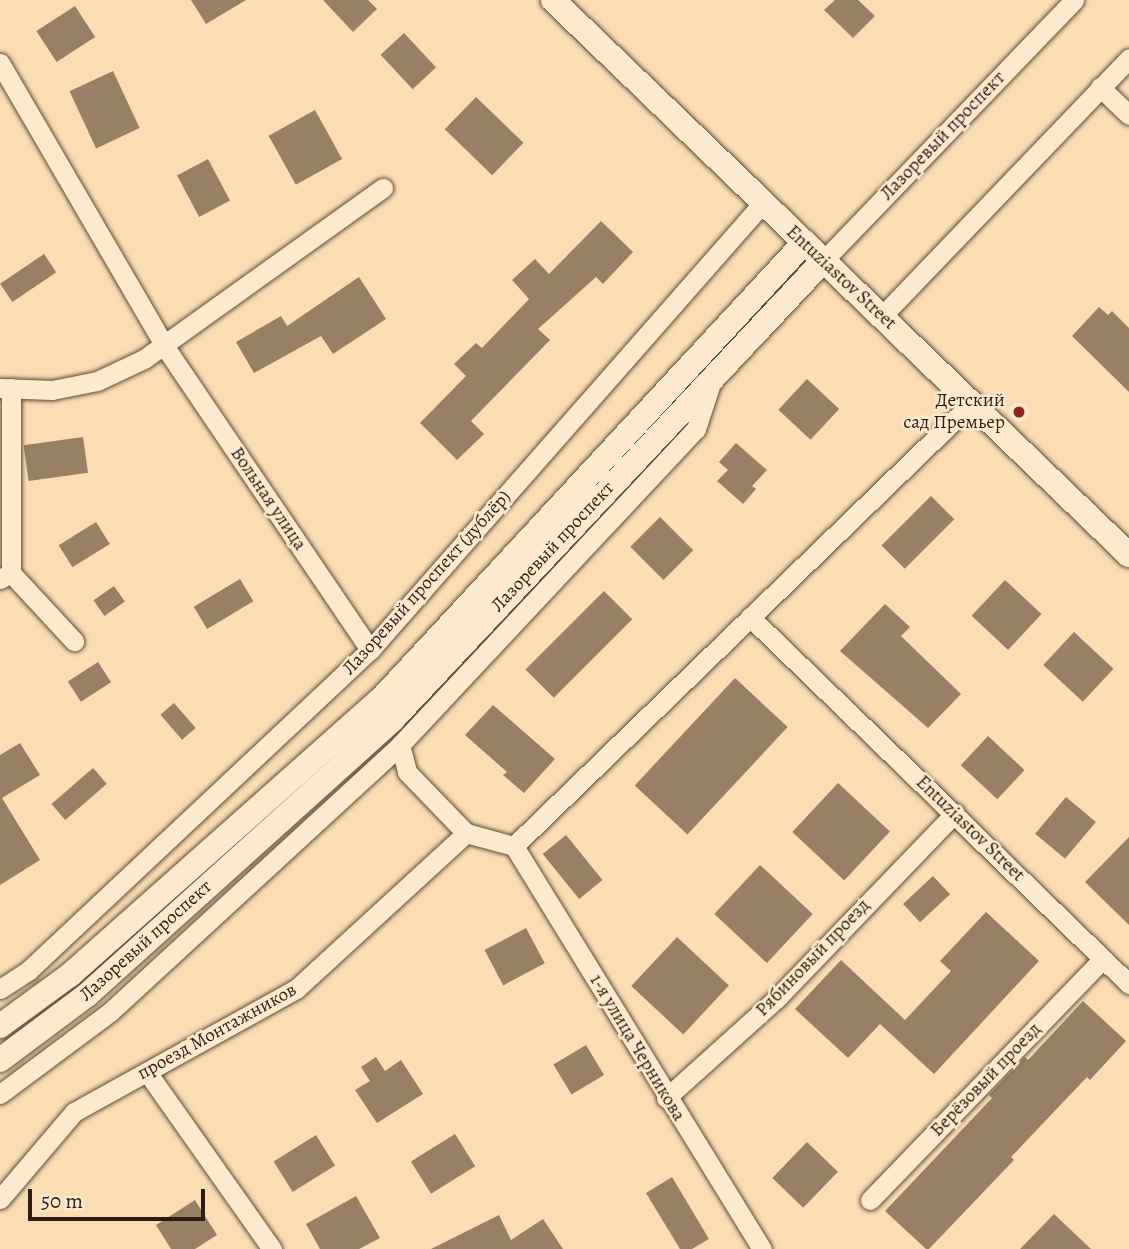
<!DOCTYPE html>
<meta charset="utf-8">
<style>
body{margin:0}
#map{position:relative;width:1129px;height:1249px;overflow:hidden;background:#faddb3;font-family:Alegreya,serif}
div>[style]{position:absolute}
[style*='--x']{left:calc(var(--x)*1px);top:calc(var(--y)*1px);width:calc(var(--w)*1px);rotate:calc(var(--a)*1deg)}
.building>*{inset:0;background:#988066;transform-origin:0 0}
.roads{filter:drop-shadow(0 0 2px #614c3b) drop-shadow(0 0 2px #614c3b)}
.minor>*{height:19px;margin:-9.5px;padding:0 9.5px;transform-origin:9.5px;border-radius:9.5px;background:#fce9ce}
.tertiary>*{height:24px;margin:-12px;padding:0 12px;transform-origin:12px;border-radius:12px;background:#fce9ce}
.dots>*{width:19px;height:19px;translate:-50% -50%;box-sizing:border-box;border:4px solid #fce9ce;border-radius:50%}
span{translate:-50% -50%;white-space:nowrap;text-align:center;line-height:1.15;-webkit-text-stroke:5px #fce9ce;paint-order:stroke}
.street-label{font-size:19px;color:#2e1b13}
.poi-label{font-size:19px;color:#2e1b13}
.right{translate:-100% -50%;text-align:right}
.scale{position:absolute;left:28px;top:1189px;width:177px;height:32px;box-sizing:border-box;border:4px solid #2e1b13;border-top:0;padding-left:9px;font-size:21px;line-height:24px;white-space:nowrap;color:#2e1b13;-webkit-text-stroke:5px #fce9ce;paint-order:stroke}
</style>
<div id="map">
<div class="building">
<i style="clip-path:polygon(191px 0,246px 0,206px 24px)"></i>
<i style="clip-path:polygon(323px 0,368px 0,377px 9px,353px 32px)"></i>
<i style="clip-path:polygon(835px 0,858px 0,875px 16px,853px 38px,824px 10px)"></i>
<i style="left:75px;top:6px;width:37px;height:46px;rotate:57deg"></i>
<i style="left:404px;top:33px;width:47px;height:32px;rotate:47deg"></i>
<i style="left:113px;top:71px;width:63px;height:48px;rotate:65deg"></i>
<i style="left:476px;top:97px;width:66px;height:45px;rotate:44deg"></i>
<i style="left:315px;top:110px;width:56px;height:53px;rotate:61deg"></i>
<i style="left:208px;top:159px;width:47px;height:35px;rotate:62deg"></i>
<i style="clip-path:polygon(601px 221px,633px 252px,603px 284px,596px 277px,538px 329px,550px 340px,471px 421px,484px 434px,457px 460px,420px 423px,466px 376px,454px 364px,476px 343px,482px 348px,529px 299px,512px 280px,535px 259px,549px 274px)"></i>
<i style="left:44px;top:254px;width:22px;height:53px;rotate:56deg"></i>
<i style="clip-path:polygon(359px 277px,386px 319px,333px 354px,321px 336px,254px 373px,236px 342px,281px 316px,287px 326px)"></i>
<i style="clip-path:polygon(1099px 307px,1108px 315px,1112px 311px,1129px 328px,1129px 392px,1072px 336px)"></i>
<i style="left:807px;top:379px;width:44px;height:42px;rotate:43deg"></i>
<i style="left:83px;top:437px;width:36px;height:60px;rotate:82deg"></i>
<i style="clip-path:polygon(736px 443px,767px 470px,752px 486px,756px 489px,743px 504px,717px 481px,728px 470px,719px 462px)"></i>
<i style="left:931px;top:496px;width:33px;height:70px;rotate:45deg"></i>
<i style="left:660px;top:517px;width:47px;height:42px;rotate:45deg"></i>
<i style="left:96px;top:522px;width:26px;height:44px;rotate:58deg"></i>
<i style="left:240px;top:579px;width:26px;height:54px;rotate:59deg"></i>
<i style="left:1005px;top:580px;width:50px;height:49px;rotate:43deg"></i>
<i style="left:114px;top:586px;width:19px;height:25px;rotate:55deg"></i>
<i style="left:604px;top:591px;width:40px;height:111px;rotate:45deg"></i>
<i style="clip-path:polygon(885px 604px,910px 627px,901px 636px,961px 694px,928px 728px,840px 651px)"></i>
<i style="left:1074px;top:632px;width:54px;height:45px;rotate:43deg"></i>
<i style="left:98px;top:662px;width:24px;height:36px;rotate:57deg"></i>
<i style="left:735px;top:678px;width:72px;height:147px;rotate:43deg"></i>
<i style="left:174px;top:703px;width:33px;height:18px;rotate:49deg"></i>
<i style="clip-path:polygon(493px 705px,555px 759px,524px 793px,503px 775px,507px 772px,465px 735px)"></i>
<i style="left:988px;top:736px;width:50px;height:40px;rotate:43deg"></i>
<i style="clip-path:polygon(20px 743px,40px 775px,2px 798px,40px 860px,0 885px,0 755px)"></i>
<i style="left:93px;top:768px;width:21px;height:55px;rotate:49deg"></i>
<i style="left:838px;top:783px;width:71px;height:67px;rotate:43deg"></i>
<i style="left:1066px;top:797px;width:39px;height:48px;rotate:40deg"></i>
<i style="left:566px;top:835px;width:58px;height:30px;rotate:51deg"></i>
<i style="clip-path:polygon(1129px 837px,1129px 925px,1085px 882px)"></i>
<i style="left:760px;top:865px;width:72px;height:67px;rotate:43deg"></i>
<i style="left:933px;top:876px;width:25px;height:41px;rotate:47deg"></i>
<i style="clip-path:polygon(986px 912px,1039px 961px,934px 1074px,880px 1024px,848px 1058px,795px 1009px,841px 960px,905px 1020px,951px 971px,940px 961px)"></i>
<i style="left:526px;top:928px;width:40px;height:47px;rotate:62deg"></i>
<i style="left:677px;top:937px;width:71px;height:67px;rotate:43deg"></i>
<i style="clip-path:polygon(1083px 1001px,1126px 1041px,1090px 1080px,1087px 1077px,1011px 1157px,1014px 1160px,929px 1249px,926px 1249px,885px 1211px,992px 1098px,989px 1095px,1025px 1057px,1028px 1060px)"></i>
<i style="left:586px;top:1045px;width:35px;height:38px;rotate:59deg"></i>
<i style="clip-path:polygon(376px 1057px,385px 1071px,401px 1060px,423px 1094px,377px 1123px,355px 1090px,370px 1081px,361px 1067px)"></i>
<i style="left:455px;top:1134px;width:38px;height:52px;rotate:58deg"></i>
<i style="left:316px;top:1135px;width:36px;height:50px;rotate:58deg"></i>
<i style="left:807px;top:1142px;width:43px;height:50px;rotate:44deg"></i>
<i style="clip-path:polygon(672px 1177px,709px 1239px,692px 1249px,680px 1249px,646px 1193px)"></i>
<i style="clip-path:polygon(356px 1196px,380px 1238px,359px 1249px,320px 1249px,306px 1224px)"></i>
<i style="clip-path:polygon(195px 1200px,217px 1235px,195px 1249px,171px 1249px,156px 1225px)"></i>
<i style="clip-path:polygon(1054px 1214px,1091px 1249px,1020px 1249px)"></i>
<i style="clip-path:polygon(499px 1215px,511px 1240px,543px 1219px,563px 1249px,431px 1249px)"></i>
</div>
<div class="roads">
<div class="minor">
<i style="--x:0;--y:63;--w:328;--a:59.8"></i>
<i style="--x:165;--y:347;--w:366;--a:55.9"></i>
<i style="--x:1100;--y:87;--w:40;--a:44"></i>
<i style="--x:823;--y:261;--w:362;--a:-46.1"></i>
<i style="--x:882;--y:316;--w:357;--a:-46.2"></i>
<i style="--x:0;--y:388;--w:52;--a:2.2"></i>
<i style="--x:52;--y:390;--w:46;--a:-11.3"></i>
<i style="--x:97;--y:381;--w:52;--a:-25.1"></i>
<i style="--x:144;--y:359;--w:294;--a:-35.6"></i>
<i style="--x:11;--y:573;--w:93;--a:47.2"></i>
<i style="--x:0;--y:579;--w:13;--a:-29"></i>
<i style="--x:11;--y:573;--w:185;--a:-90"></i>
<i style="--x:750;--y:617;--w:528;--a:44.08"></i>
<i style="--x:400;--y:745;--w:28;--a:75"></i>
<i style="--x:407;--y:772;--w:85;--a:46"></i>
<i style="--x:466;--y:833;--w:50;--a:15.2"></i>
<i style="--x:514;--y:846;--w:639;--a:-44.05"></i>
<i style="--x:514;--y:846;--w:473;--a:58.4"></i>
<i style="--x:0;--y:989;--w:35;--a:-33"></i>
<i style="--x:29;--y:970;--w:468;--a:-43.2"></i>
<i style="--x:370;--y:650;--w:594;--a:-48.69"></i>
<i style="--x:147;--y:1072;--w:217;--a:54.8"></i>
<i style="--x:0;--y:1094;--w:137;--a:-36.7"></i>
<i style="--x:110;--y:1012;--w:394;--a:-42.6"></i>
<i style="--x:400;--y:745;--w:433;--a:-46.9"></i>
<i style="--x:696;--y:429;--w:48;--a:-71.9"></i>
<i style="--x:666;--y:1098;--w:148;--a:-42"></i>
<i style="--x:776;--y:999;--w:258;--a:-46.1"></i>
<i style="--x:0;--y:1199;--w:114;--a:-49.6"></i>
<i style="--x:74;--y:1112;--w:254;--a:-29"></i>
<i style="--x:296;--y:989;--w:231;--a:-42.5"></i>
<i style="--x:870;--y:1200;--w:334;--a:-46"></i>
</div>
<div class="tertiary">
<i style="--x:553;--y:0;--w:800;--a:43.94"></i>
<i style="--x:0;--y:1026;--w:87;--a:-36.1"></i>
<i style="--x:70;--y:975;--w:421;--a:-41.6"></i>
<i style="--x:385;--y:695;--w:616;--a:-47.17"></i>
<i style="--x:0;--y:1060;--w:109;--a:-36.8"></i>
<i style="--x:87;--y:995;--w:412;--a:-42"></i>
<i style="--x:393;--y:719;--w:628;--a:-46.81"></i>
</div>
</div>
<div class="dots">
<i style="left:1019px;top:412px;background:#8f2418"></i>
</div>
<div class="street-label">
<span style="left:943px;top:136px;rotate:-46deg">Лазоревый проспект</span>
<span style="left:841px;top:278px;rotate:43deg">Entuziastov Street</span>
<span style="left:268px;top:499px;rotate:56deg">Вольная улица</span>
<span style="left:553px;top:547px;rotate:-47deg">Лазоревый проспект</span>
<span style="left:427px;top:583px;rotate:-48deg">Лазоревый проспект (дублёр)</span>
<span style="left:970px;top:829px;rotate:44deg">Entuziastov Street</span>
<span style="left:146px;top:941px;rotate:-42deg">Лазоревый проспект</span>
<span style="left:813px;top:958px;rotate:-46deg">Рябиновый проезд</span>
<span style="left:217px;top:1032px;rotate:-29deg">проезд Монтажников</span>
<span style="left:637px;top:1048px;rotate:59deg">1-я улица Черникова</span>
<span style="left:986px;top:1080px;rotate:-46deg">Берёзовый проезд</span>
</div>
<div class="poi-label">
<span class="right" style="left:1005px;top:412px">Детский<br>сад Премьер</span>
</div>
<div class="scale">50 m</div>
</div>
